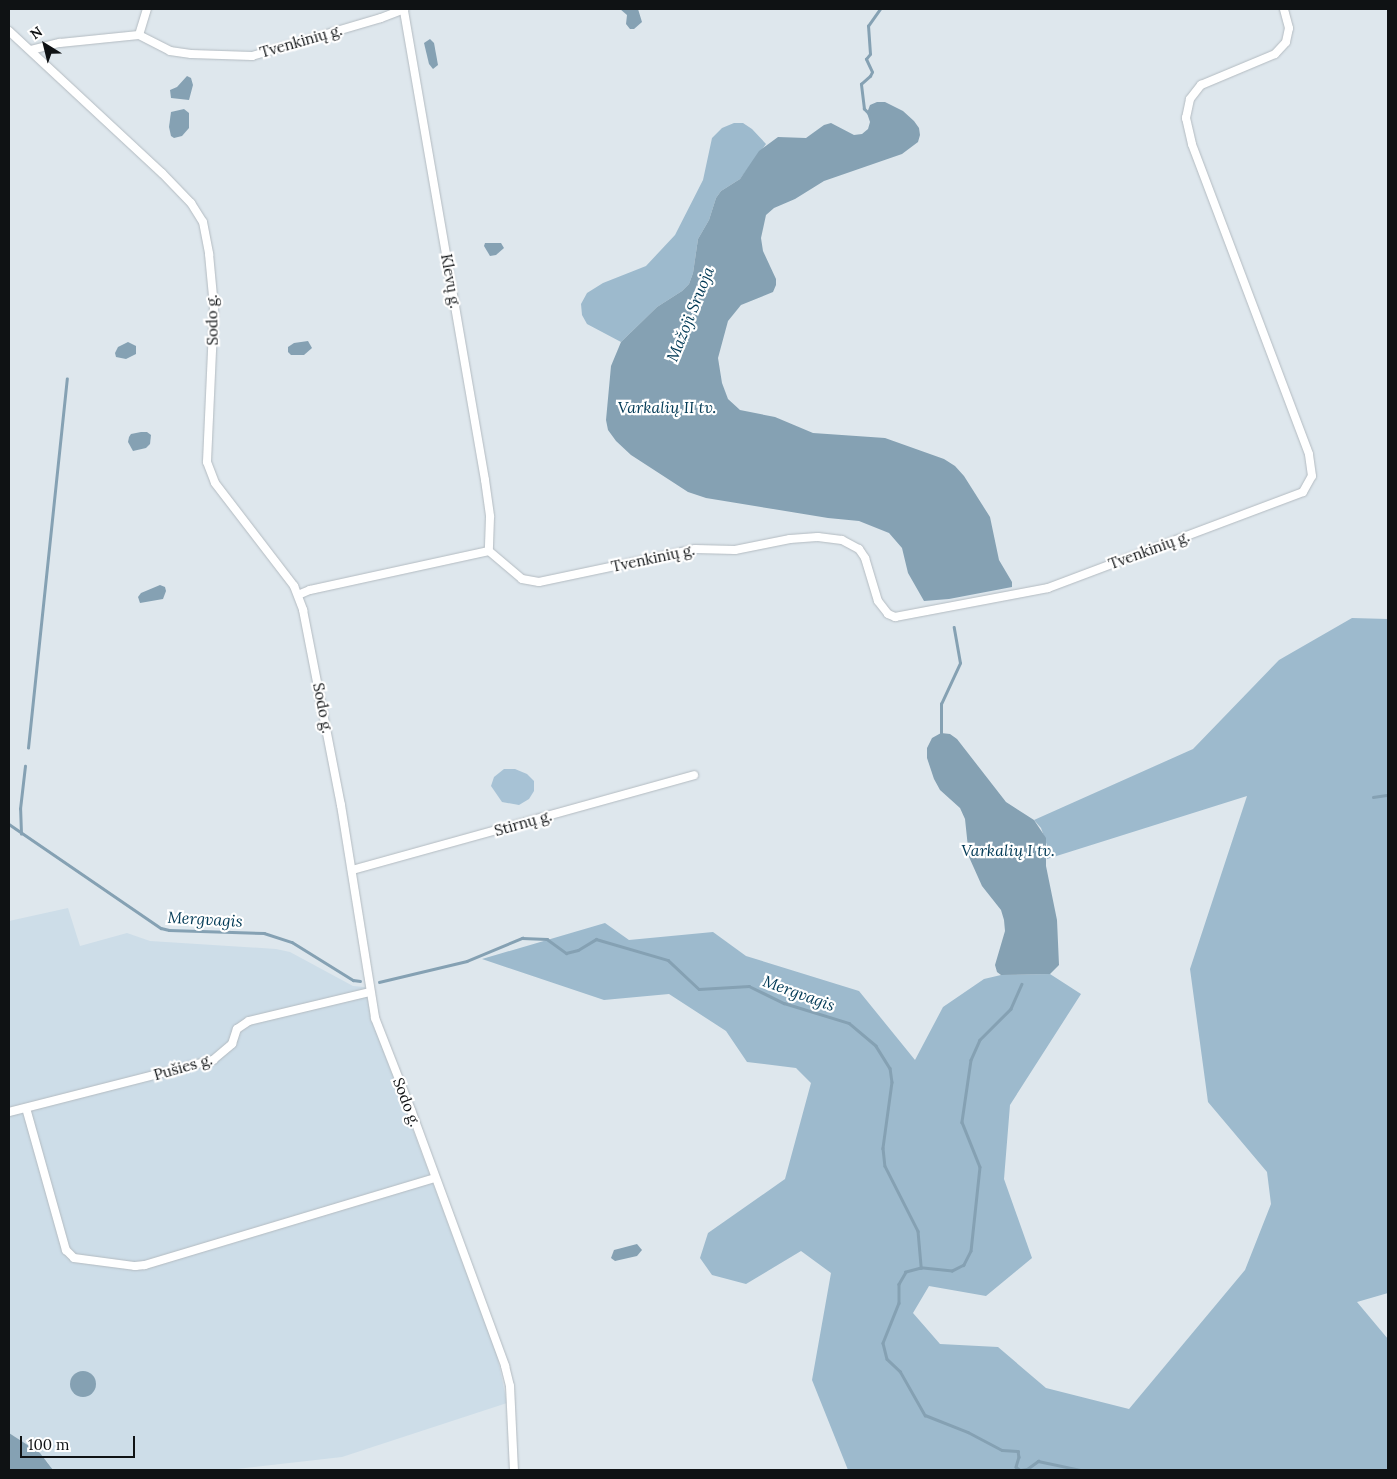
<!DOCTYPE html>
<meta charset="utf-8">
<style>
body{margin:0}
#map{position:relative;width:1397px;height:1479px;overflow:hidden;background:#dee7ed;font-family:Lora,serif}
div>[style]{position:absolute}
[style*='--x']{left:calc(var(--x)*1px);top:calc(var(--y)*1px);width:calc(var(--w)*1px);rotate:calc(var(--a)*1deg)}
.built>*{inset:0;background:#cddde8}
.green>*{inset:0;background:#a7c2d5}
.forest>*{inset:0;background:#9dbacd}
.water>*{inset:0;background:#85a1b3}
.round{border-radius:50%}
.stream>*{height:2.5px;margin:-1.25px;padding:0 1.25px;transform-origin:1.25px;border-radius:1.25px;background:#85a1b3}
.roads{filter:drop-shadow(0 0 1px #b3bbc1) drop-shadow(0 0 1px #b3bbc1)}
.street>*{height:8px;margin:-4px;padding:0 4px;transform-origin:4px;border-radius:4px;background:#fff}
span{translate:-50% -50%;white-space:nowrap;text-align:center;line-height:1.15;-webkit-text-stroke:4.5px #fff;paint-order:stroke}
.street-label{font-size:15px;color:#0f1214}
.water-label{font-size:16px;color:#013955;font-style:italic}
.frame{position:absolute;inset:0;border:10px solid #0f1214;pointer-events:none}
.north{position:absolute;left:20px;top:20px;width:50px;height:50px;-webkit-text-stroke:4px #fff;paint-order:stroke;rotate:324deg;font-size:14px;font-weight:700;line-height:20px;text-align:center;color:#0f1214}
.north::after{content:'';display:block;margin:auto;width:18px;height:22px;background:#0f1214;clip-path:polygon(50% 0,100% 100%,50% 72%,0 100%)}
.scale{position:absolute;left:20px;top:1436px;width:115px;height:22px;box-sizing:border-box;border:2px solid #0f1214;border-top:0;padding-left:6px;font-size:15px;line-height:18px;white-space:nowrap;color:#0f1214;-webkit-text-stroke:4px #fff;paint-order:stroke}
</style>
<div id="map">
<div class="built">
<i style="clip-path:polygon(68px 908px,80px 946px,127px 933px,150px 941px,276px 949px,290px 952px,353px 986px,365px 987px,373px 1022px,385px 1055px,497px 1355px,507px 1403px,342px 1457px,228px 1470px,53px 1470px,47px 1461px,30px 1447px,9px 1433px,9px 921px)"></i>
</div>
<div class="green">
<i style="clip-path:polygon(504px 769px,515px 769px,527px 774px,534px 781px,534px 791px,529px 799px,519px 805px,502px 802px,491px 786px,494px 777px)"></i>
</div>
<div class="forest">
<i style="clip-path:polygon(734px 123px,743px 123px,752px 129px,766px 144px,740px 179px,721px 191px,716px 198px,709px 220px,698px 239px,693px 273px,689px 284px,682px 291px,657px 307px,621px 342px,587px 324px,582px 315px,581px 304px,587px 293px,603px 283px,646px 266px,675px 235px,703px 180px,712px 138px,722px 128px)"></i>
<i style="clip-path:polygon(1352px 618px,1388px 619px,1388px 1293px,1357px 1302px,1388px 1339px,1388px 1470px,848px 1470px,812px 1380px,831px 1273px,801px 1251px,746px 1284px,712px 1275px,700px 1258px,708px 1233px,785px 1179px,811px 1083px,796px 1068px,747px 1062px,726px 1031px,669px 994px,604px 1000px,482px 959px,605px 923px,629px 940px,713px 932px,746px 956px,859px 991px,915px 1060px,943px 1007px,984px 979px,1001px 975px,1050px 974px,1081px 994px,1010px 1105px,1004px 1179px,1032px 1258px,986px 1296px,929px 1286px,913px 1313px,940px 1344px,998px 1347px,1046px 1388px,1129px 1409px,1245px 1270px,1271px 1204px,1267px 1172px,1208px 1102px,1190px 969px,1247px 796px,1047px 859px,1048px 848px,1041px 828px,1034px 820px,1193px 749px,1279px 660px)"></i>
</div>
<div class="water">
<i style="clip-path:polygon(620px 9px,638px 9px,642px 22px,634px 29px,630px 29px,626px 24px,627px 15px)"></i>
<i style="clip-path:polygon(430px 39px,434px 43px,438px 65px,433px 69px,429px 64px,424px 43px)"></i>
<i style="clip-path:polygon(187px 76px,191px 78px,193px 85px,189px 100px,171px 98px,170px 90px,177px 87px)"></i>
<i style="clip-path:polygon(877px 102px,885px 102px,903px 111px,914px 121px,919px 128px,920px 135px,918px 142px,902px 154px,824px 181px,795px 199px,774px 208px,766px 215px,761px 238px,763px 251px,776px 279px,776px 285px,773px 292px,741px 305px,728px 321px,718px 358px,722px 383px,728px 399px,740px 410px,775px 417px,813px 433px,885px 438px,944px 459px,955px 466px,964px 476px,990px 517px,999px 560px,1012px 582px,1012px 587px,949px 599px,924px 601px,908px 573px,902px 548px,889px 533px,859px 521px,828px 518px,706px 498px,688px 492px,631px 455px,616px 441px,608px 430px,606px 420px,611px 366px,621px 342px,657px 307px,682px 291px,689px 284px,693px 273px,698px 239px,709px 220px,716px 198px,721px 191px,740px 179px,759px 151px,778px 137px,806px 138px,824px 125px,831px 123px,854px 135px,862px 134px,868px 129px,870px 122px,867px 113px,870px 105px)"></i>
<i style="clip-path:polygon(184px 109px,189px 113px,189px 128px,182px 136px,174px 138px,171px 136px,169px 127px,171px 112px)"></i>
<i style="clip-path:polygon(485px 243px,501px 243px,504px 248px,496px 255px,490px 256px,484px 246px)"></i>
<i style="clip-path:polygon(308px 341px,312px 348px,304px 355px,291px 355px,288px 352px,288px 347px,294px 343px)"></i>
<i style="clip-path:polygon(128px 342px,136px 346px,136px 354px,126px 359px,116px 357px,115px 353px,118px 347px)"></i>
<i style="clip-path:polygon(141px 432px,147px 432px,151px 435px,150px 444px,146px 448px,133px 451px,128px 442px,129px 437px,131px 434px)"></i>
<i style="clip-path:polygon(160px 585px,165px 587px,166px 591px,163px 599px,140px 603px,138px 597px,141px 593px)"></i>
<i style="clip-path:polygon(941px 733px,950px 734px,957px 739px,1006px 802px,1034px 820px,1046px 838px,1046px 866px,1057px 920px,1059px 965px,1050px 974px,1001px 975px,997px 972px,995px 965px,1005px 931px,1004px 920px,1001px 910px,982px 886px,969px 857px,965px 819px,960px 808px,940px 790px,934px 779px,927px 758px,927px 748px,932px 738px)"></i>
<i style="clip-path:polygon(637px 1244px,642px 1250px,637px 1256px,615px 1261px,611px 1258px,614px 1250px)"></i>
<i class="round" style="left:70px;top:1371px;width:26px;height:26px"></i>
<i style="clip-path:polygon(9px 1433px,40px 1453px,53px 1470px,9px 1470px)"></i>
</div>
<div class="stream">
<i style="--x:869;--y:114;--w:7;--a:-135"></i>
<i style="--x:864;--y:109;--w:25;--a:-97"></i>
<i style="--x:861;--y:84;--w:12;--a:-42"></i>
<i style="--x:870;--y:76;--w:4;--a:-63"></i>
<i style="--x:872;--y:72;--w:14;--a:-115"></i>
<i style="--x:866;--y:59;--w:6;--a:-51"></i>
<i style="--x:870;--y:54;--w:28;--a:-94"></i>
<i style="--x:868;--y:26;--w:21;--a:-55"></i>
<i style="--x:941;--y:735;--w:31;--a:-90"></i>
<i style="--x:941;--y:704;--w:45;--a:-65.1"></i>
<i style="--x:960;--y:663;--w:36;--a:-100"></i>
<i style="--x:28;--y:748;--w:371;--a:-84"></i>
<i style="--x:1373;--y:797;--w:15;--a:-8"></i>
<i style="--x:9;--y:824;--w:184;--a:34.4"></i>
<i style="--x:161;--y:928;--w:8;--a:14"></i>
<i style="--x:169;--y:930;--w:95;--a:1.8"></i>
<i style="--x:264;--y:933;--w:29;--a:18"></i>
<i style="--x:292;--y:942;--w:72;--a:31.9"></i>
<i style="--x:353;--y:980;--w:7;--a:8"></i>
<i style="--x:21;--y:834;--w:25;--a:-92"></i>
<i style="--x:20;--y:809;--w:43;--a:-83.4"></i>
<i style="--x:379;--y:982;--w:90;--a:-13.4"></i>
<i style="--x:467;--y:961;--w:60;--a:-22.7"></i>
<i style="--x:522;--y:938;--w:25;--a:2"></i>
<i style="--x:547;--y:939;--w:24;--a:36"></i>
<i style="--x:566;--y:953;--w:12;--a:-14"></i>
<i style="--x:578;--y:950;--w:21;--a:-31"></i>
<i style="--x:596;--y:939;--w:75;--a:16.3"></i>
<i style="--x:668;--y:960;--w:42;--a:43.1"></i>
<i style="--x:699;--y:989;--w:50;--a:-3.4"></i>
<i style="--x:749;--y:986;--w:39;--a:26"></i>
<i style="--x:784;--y:1003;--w:68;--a:17.1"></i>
<i style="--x:849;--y:1023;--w:35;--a:40"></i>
<i style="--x:876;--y:1046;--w:26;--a:58"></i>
<i style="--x:890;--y:1068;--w:14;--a:82"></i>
<i style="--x:892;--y:1082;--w:67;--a:97.8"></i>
<i style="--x:883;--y:1148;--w:18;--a:84"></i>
<i style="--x:885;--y:1166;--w:73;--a:63.1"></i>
<i style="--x:918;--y:1231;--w:37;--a:85"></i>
<i style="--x:1022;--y:984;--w:27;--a:114"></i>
<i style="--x:1011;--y:1009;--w:44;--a:135"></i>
<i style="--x:980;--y:1040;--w:22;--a:114"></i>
<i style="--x:971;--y:1060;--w:63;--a:98.3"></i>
<i style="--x:962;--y:1122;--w:48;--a:68.2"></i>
<i style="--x:980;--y:1167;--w:84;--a:96.1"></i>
<i style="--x:971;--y:1251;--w:16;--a:117"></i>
<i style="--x:964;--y:1265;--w:13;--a:153"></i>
<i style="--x:952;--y:1271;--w:31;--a:-174"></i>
<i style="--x:921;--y:1268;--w:16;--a:165"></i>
<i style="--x:906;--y:1272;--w:14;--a:120"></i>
<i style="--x:899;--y:1284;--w:19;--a:90"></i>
<i style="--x:899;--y:1303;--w:43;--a:111.8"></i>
<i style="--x:883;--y:1343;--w:16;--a:76"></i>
<i style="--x:887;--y:1359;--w:18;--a:43"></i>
<i style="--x:900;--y:1371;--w:51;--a:60.4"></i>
<i style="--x:925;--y:1415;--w:46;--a:21.6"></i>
<i style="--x:968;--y:1432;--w:38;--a:28"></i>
<i style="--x:1002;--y:1450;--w:16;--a:4"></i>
<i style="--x:1018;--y:1451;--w:6;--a:81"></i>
<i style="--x:1019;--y:1457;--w:10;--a:107"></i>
<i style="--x:1016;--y:1467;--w:5;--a:37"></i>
<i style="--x:1020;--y:1470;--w:7;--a:-8"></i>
<i style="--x:1027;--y:1469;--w:14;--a:-36"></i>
<i style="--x:1038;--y:1461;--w:44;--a:11.8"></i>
</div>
<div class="roads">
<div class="street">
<i style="--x:404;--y:11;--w:476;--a:80.2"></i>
<i style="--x:485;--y:480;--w:37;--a:82"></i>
<i style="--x:490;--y:517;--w:34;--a:92"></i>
<i style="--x:9;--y:31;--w:209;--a:42.9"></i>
<i style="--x:162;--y:173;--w:42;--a:46"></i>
<i style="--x:191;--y:203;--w:22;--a:58"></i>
<i style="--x:203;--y:222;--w:33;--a:79"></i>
<i style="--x:209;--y:254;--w:53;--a:84.6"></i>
<i style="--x:214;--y:307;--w:155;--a:92.6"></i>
<i style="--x:207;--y:462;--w:22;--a:69"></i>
<i style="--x:215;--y:483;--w:130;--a:52.5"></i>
<i style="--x:294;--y:586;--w:26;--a:69"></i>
<i style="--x:303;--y:610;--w:199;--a:79"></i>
<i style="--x:341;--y:805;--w:216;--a:80.9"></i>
<i style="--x:375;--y:1018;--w:99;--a:68.6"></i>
<i style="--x:411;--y:1110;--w:273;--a:69.8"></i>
<i style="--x:505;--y:1366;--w:21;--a:76"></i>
<i style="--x:510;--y:1386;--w:84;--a:87.3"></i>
<i style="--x:139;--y:35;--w:35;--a:27"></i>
<i style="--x:170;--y:51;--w:21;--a:8"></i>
<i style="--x:191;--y:54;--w:61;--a:1.9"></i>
<i style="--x:252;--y:56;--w:134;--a:-16.4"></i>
<i style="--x:381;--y:18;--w:25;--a:-21"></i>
<i style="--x:31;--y:50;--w:30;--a:-14"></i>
<i style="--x:60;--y:43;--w:79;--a:-5.8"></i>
<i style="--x:139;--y:35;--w:27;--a:-73"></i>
<i style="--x:489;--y:551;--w:43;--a:40.3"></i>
<i style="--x:522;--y:579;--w:17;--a:10"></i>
<i style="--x:539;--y:582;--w:159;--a:-11.9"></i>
<i style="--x:695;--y:549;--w:40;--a:1.4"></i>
<i style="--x:735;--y:550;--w:56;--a:-11.3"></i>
<i style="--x:790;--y:539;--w:28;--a:-4"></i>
<i style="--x:818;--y:537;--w:24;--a:7"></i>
<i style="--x:842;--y:540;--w:19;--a:28"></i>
<i style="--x:859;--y:549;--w:11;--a:56"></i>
<i style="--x:865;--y:558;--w:45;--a:73.2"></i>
<i style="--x:878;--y:601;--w:16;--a:52"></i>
<i style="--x:888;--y:614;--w:8;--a:23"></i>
<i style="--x:895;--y:617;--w:156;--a:-10.7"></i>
<i style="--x:1048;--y:588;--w:272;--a:-20.6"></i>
<i style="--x:1303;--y:492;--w:18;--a:-61"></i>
<i style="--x:1312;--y:476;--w:22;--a:-98"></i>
<i style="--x:1309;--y:454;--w:331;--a:-110.7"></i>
<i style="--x:1192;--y:144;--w:27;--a:-103"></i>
<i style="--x:1186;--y:118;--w:19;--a:-78"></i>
<i style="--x:1190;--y:99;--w:18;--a:-52"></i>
<i style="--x:1201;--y:85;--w:80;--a:-22.7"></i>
<i style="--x:1275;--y:54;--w:16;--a:-47"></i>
<i style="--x:1286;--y:42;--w:14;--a:-78"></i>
<i style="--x:1289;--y:28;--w:20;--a:-105"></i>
<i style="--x:298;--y:595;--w:13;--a:-23"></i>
<i style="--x:310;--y:590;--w:183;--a:-12.3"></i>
<i style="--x:352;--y:870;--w:355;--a:-15.5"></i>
<i style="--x:26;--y:1108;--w:148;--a:74.3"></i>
<i style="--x:66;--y:1250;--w:11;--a:45"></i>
<i style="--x:74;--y:1258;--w:62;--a:7.5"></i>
<i style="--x:135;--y:1266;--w:10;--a:-6"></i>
<i style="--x:145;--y:1265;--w:303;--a:-16.7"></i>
<i style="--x:9;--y:1112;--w:211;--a:-14.3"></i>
<i style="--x:213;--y:1060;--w:25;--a:-40"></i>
<i style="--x:232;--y:1044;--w:16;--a:-72"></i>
<i style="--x:237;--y:1029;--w:14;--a:-34"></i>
<i style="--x:249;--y:1021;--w:124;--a:-13.5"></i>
</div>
</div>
<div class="street-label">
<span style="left:301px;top:41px;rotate:-16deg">Tvenkinių g.</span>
<span style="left:451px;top:281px;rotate:80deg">Klevų g.</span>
<span style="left:212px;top:320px;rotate:-91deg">Sodo g.</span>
<span style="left:1149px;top:550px;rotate:-20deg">Tvenkinių g.</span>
<span style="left:653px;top:558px;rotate:-12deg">Tvenkinių g.</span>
<span style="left:323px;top:708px;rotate:79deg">Sodo g.</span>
<span style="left:523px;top:823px;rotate:-16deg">Stirnų g.</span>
<span style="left:183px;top:1067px;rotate:-16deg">Pušies g.</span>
<span style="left:407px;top:1102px;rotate:69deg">Sodo g.</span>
</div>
<div class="water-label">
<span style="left:690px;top:314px;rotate:-68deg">Mažoji Sruoja</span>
<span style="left:667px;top:407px">Varkalių II tv.</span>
<span style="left:1008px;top:850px">Varkalių I tv.</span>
<span style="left:205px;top:919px;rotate:3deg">Mergvagis</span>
<span style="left:799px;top:993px;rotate:20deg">Mergvagis</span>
</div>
<div class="frame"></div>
<div class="north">N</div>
<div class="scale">100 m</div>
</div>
